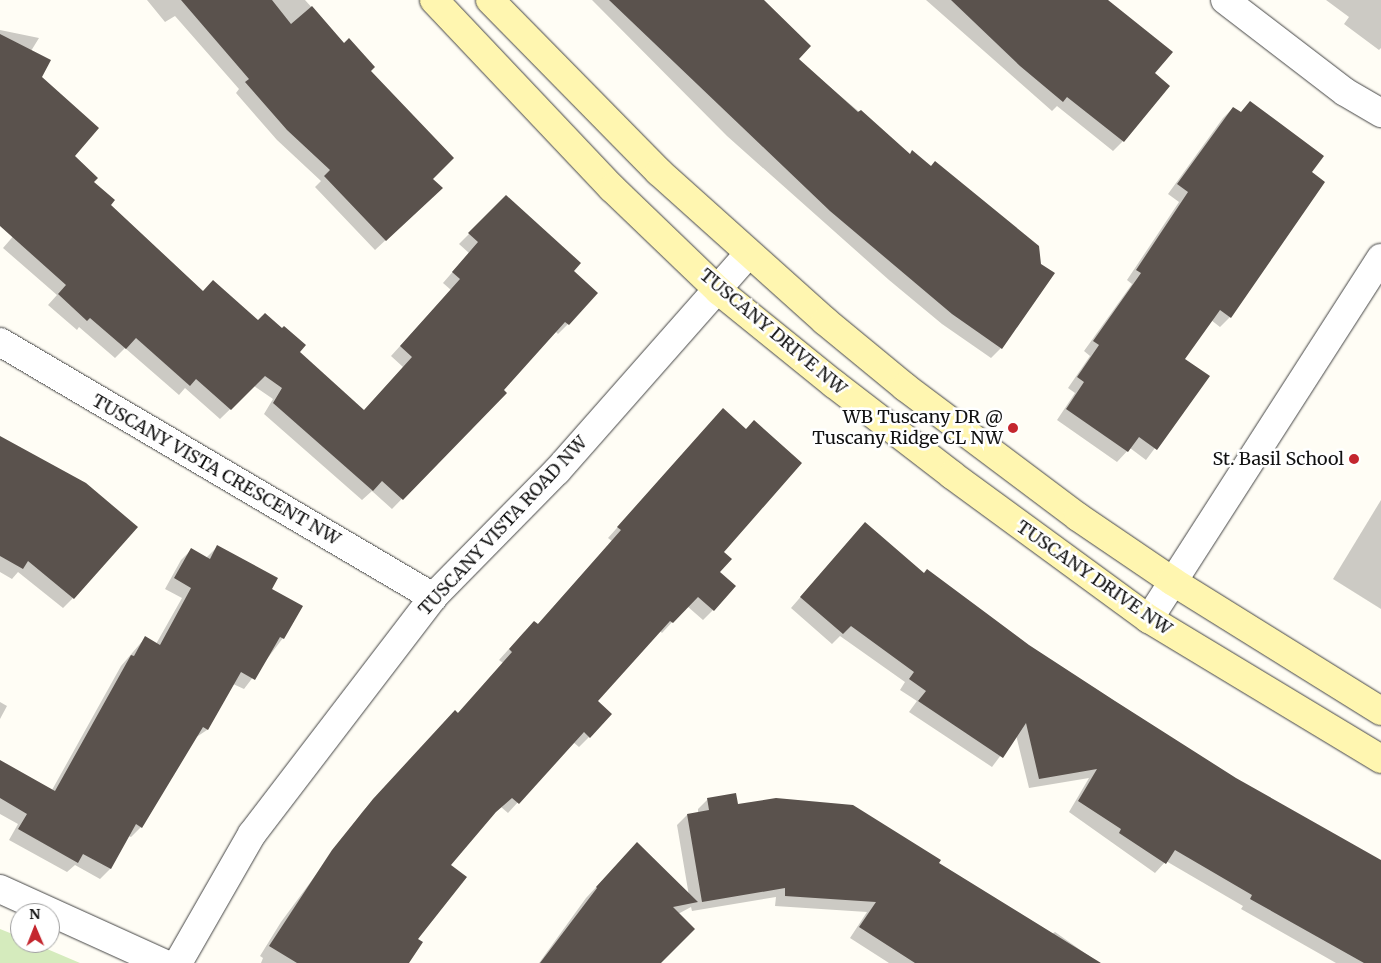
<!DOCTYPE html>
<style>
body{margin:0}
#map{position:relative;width:1381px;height:963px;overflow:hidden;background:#fffdf5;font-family:Merriweather,serif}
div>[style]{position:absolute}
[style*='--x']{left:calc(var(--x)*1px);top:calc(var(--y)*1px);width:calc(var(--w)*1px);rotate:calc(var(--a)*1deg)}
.green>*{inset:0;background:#d5ebbd}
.shadow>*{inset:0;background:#0003}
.building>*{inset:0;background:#5a524d}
.roads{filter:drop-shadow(0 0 1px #444) drop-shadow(0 0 1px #444)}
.street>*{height:28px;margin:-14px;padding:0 14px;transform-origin:14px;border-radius:14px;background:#fff}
.secondary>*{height:28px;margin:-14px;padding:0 14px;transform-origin:14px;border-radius:14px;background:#fff6b0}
.dots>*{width:14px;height:14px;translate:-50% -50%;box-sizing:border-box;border:2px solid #fff;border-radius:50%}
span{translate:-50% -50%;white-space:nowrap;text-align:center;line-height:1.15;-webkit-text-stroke:5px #fff;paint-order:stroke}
.street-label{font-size:18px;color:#111}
.poi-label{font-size:18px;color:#111}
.right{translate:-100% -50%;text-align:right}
.north{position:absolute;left:10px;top:903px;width:50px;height:50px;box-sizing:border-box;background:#fff;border:1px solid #a0a0a0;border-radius:50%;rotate:359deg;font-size:14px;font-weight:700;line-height:20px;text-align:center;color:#111}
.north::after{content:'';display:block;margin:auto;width:18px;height:22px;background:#c4262e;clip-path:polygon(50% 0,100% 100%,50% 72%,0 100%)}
</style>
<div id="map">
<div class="green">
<i style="clip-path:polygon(0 929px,20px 937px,20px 943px,33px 943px,80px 963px,0 963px)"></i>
</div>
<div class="shadow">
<i style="clip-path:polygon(147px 0,305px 0,369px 71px,432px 179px,431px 198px,375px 250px,315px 187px,321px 181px,277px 140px,236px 93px,239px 89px,175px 16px,165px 22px)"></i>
<i style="clip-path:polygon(592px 0,763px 0,797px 59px,910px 155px,931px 167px,1001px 348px,991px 358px,942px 324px,889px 280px,727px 136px)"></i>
<i style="clip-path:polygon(926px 0,1103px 0,1153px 73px,1123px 141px,1113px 151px,1057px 106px,1052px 111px)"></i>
<i style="clip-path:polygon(1326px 0,1381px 0,1381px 48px,1379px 50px,1344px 24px,1349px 17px)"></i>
<i style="clip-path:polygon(0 30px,39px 38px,31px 51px,73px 156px,109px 205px,202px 292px,258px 321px,364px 411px,403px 367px,391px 356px,451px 290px,443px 283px,469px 253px,459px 244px,506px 197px,572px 271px,568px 324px,558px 334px,555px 331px,502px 390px,505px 393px,392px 509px,372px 491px,362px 500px,264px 414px,273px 399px,254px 386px,220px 419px,185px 388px,179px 395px,125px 348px,115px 358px,79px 327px,77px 330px,48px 305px,57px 295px,3px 248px,23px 225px,0 205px)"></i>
<i style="clip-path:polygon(1250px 103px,1310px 173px,1230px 317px,1220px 327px,1211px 320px,1183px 359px,1208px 377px,1146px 460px,1130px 448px,1117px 462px,1057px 420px,1075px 393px,1068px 388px,1090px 356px,1084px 351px,1132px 284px,1127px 280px,1179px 202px,1168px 194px,1223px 118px,1233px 108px,1240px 113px)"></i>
<i style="clip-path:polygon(713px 420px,723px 553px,713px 610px,703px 620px,687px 606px,662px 633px,660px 631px,596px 701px,589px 737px,579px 747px,573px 742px,508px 813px,501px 807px,490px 817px,449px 865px,408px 963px,261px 963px,263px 958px,260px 956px,281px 922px,363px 811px,457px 714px,503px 663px,499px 660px,524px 632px,537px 625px,612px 541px,608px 538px)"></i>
<i style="clip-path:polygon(0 437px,73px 598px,63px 608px,18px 572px,12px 579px,0 572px)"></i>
<i style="clip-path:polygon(1381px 500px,1381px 609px,1333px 579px)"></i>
<i style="clip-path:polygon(865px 523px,924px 574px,1029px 646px,1235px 779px,1381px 861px,1381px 963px,1336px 963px,1241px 909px,1243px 906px,1166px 861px,1155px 873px,1069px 812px,1089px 778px,1029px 788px,1016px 735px,992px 767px,909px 712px,917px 701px,900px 690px,905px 682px,840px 636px,832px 644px,791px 608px)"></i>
<i style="clip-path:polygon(218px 546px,270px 589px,283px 638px,244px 689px,233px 684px,207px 730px,195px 738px,141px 827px,131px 837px,128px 836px,110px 869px,100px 879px,75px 865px,67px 872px,9px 840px,18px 824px,0 814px,0 761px,52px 790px,121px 666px,145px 638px,156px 644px,182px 598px,165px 589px,181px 560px,191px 550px,206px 558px)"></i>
<i style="clip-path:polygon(0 702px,7px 706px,0 719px)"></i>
<i style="clip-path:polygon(708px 799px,938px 863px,1052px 934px,1055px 932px,1099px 963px,889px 963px,850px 938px,867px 912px,775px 906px,776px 897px,692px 911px,691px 907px,678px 914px,659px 963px,539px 963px,586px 898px,627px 854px,689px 896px,677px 825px,687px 815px,698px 813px,698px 809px)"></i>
</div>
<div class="building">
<i style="clip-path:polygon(181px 0,272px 0,291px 24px,312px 6px,344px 43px,349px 38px,375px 67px,371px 71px,454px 158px,433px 179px,443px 188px,386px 241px,324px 176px,330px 170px,287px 130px,245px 82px,249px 79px)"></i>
<i style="clip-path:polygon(609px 0,764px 0,811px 46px,799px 59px,858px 112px,861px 110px,910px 154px,912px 150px,931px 166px,935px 161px,1039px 246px,1041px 264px,1055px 273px,1002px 349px,952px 314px,830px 211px)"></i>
<i style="clip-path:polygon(951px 0,1108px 0,1173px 52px,1155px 73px,1170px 86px,1124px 142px,1067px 97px,1063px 102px,1020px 66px)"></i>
<i style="clip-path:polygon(0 34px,51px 60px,42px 77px,99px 128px,75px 156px,98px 178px,94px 182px,115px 200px,111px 205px,203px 291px,213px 280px,258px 320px,265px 313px,282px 328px,284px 326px,306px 345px,300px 352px,364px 410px,412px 357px,400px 346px,460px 279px,452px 272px,478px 242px,468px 233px,506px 195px,581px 263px,574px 271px,598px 293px,569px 325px,565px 322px,504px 390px,507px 393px,403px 500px,382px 481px,373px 491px,273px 403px,282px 388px,265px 376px,231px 410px,196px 379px,190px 386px,136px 338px,126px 349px,90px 318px,87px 321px,58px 294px,66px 285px,0 226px)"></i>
<i style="clip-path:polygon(1250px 101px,1324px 156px,1312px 172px,1325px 182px,1231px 318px,1220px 310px,1185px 359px,1210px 376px,1157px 450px,1139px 437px,1128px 452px,1066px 409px,1084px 382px,1077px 377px,1099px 345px,1093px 341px,1141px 273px,1136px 270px,1188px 192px,1177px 184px,1233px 107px,1241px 112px)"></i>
<i style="clip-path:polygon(723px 408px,746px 429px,754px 420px,802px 463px,724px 552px,732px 559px,720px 572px,736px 586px,714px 611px,698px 597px,673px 623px,670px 621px,598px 701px,612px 714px,590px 738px,584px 732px,519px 804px,512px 798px,496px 812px,451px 865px,467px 877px,418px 939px,423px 942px,409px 963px,297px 963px,269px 946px,332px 850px,373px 799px,455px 710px,458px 713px,512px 652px,509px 649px,534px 621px,538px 624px,621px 530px,617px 527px)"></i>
<i style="clip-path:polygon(0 436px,86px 483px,138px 527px,74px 599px,28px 561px,23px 569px,0 556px)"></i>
<i style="clip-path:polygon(865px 522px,924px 573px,927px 569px,1029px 645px,1115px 701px,1236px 778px,1381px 860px,1381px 963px,1364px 963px,1250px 899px,1252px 895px,1175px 850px,1166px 864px,1119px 833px,1121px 829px,1078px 801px,1097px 769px,1039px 779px,1026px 723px,1003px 758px,918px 701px,926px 691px,909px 679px,914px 672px,851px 626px,843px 634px,800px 597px)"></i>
<i style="clip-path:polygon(217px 545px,278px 578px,272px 589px,303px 606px,284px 639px,280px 637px,255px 680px,241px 672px,208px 730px,203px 727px,142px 828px,136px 824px,111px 869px,83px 854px,78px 863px,18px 829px,27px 814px,0 798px,0 760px,55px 791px,131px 655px,134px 656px,145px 636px,160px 645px,191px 588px,174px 578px,191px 548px,210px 559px)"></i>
<i style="clip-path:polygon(736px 793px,738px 804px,776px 798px,853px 805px,941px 860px,939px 863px,1101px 963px,915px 963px,859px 927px,876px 902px,785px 896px,785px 888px,702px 902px,687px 814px,709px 810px,707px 798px)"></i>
<i style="clip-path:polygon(637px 842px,698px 902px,673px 907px,695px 929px,661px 963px,540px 963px,597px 888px,596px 887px)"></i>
</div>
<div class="roads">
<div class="street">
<i style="--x:1225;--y:0;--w:151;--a:37.5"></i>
<i style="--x:1345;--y:92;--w:42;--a:30.3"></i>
<i style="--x:0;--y:342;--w:503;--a:30.49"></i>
<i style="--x:1149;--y:619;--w:429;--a:-57.3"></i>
<i style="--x:0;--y:889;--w:179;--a:24.4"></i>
<i style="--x:178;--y:963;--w:149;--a:-60.2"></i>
<i style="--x:252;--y:834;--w:298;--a:-52.6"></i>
<i style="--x:433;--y:597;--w:177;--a:-45.5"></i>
<i style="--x:557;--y:471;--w:289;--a:-48.6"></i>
</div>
<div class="secondary">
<i style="--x:434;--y:0;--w:259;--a:46.6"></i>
<i style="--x:612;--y:188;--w:149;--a:43.9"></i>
<i style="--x:719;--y:291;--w:148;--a:39"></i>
<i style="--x:834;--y:384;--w:149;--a:37.6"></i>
<i style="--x:952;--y:475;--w:244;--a:36.2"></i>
<i style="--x:1149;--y:619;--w:271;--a:31.1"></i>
<i style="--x:490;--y:0;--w:241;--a:45.5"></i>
<i style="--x:659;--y:172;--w:223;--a:41.9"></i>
<i style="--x:825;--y:321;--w:104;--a:39.5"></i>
<i style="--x:905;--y:387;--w:216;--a:36.9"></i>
<i style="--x:1078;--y:517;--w:114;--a:34.2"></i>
<i style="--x:1172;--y:581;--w:246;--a:31.9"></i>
</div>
</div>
<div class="dots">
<i style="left:1013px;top:428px;background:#c4262e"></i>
<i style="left:1354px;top:459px;background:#c4262e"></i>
</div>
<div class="street-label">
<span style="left:773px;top:332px;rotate:40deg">TUSCANY DRIVE NW</span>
<span style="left:216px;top:470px;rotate:30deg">TUSCANY VISTA CRESCENT NW</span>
<span style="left:503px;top:526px;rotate:-47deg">TUSCANY VISTA ROAD NW</span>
<span style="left:1094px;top:578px;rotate:35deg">TUSCANY DRIVE NW</span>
</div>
<div class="poi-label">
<span class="right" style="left:1003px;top:428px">WB Tuscany DR @<br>Tuscany Ridge CL NW</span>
<span class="right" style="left:1344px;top:459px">St. Basil School</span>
</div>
<div class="north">N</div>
</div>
